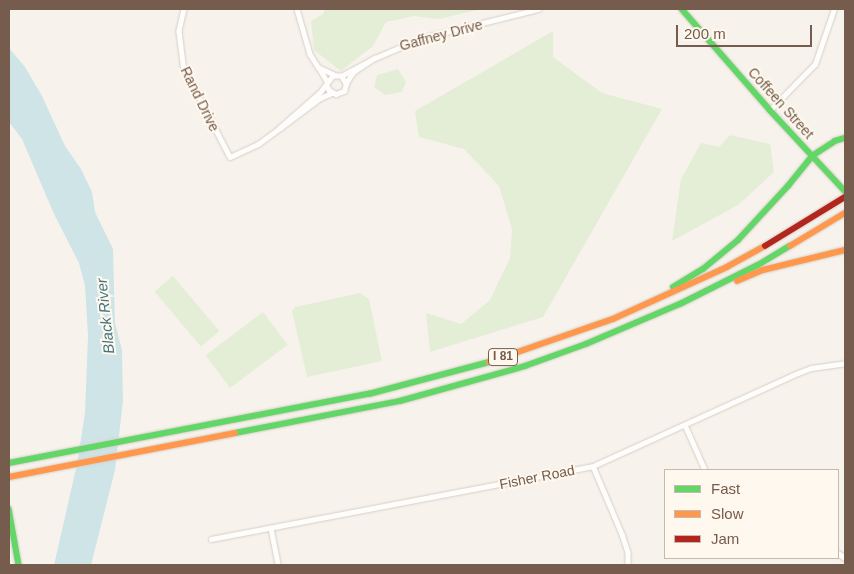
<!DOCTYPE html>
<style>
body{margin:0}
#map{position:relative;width:854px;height:574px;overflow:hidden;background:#f7f3ec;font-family:Helvetica,sans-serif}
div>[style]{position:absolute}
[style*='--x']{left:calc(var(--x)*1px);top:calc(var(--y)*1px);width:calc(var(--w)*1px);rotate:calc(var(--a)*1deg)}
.green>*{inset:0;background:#e4eed7;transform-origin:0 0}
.water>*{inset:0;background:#cee4e7}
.roads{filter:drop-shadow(0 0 1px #d5cfc7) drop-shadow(0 0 1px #d5cfc7)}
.street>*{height:4.5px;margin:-2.25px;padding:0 2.25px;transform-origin:2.25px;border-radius:2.25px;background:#fefdfc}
.fast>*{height:5.5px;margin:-2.75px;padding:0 2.75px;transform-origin:2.75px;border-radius:2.75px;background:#63d668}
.slow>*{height:5.5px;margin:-2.75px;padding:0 2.75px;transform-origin:2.75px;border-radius:2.75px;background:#ff974d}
.jam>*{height:5.5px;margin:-2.75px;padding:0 2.75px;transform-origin:2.75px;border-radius:2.75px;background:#b3261e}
span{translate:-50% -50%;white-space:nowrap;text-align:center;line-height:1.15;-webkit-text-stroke:4px #fef8ee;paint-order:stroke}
.shield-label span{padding:1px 4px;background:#fef8ee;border:1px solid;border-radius:4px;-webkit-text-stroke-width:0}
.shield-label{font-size:12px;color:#755c4c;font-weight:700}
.street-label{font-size:14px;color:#755c4c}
.water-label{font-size:15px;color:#437581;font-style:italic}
.frame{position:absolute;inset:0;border:10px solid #755c4c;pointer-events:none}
.legend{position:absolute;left:664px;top:469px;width:175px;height:90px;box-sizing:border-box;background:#fef8ee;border:1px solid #c7baad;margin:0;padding:6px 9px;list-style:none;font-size:15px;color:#755c4c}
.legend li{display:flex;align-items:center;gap:10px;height:25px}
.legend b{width:25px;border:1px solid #c7baad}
.scale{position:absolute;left:676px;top:25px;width:136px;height:22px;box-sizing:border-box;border:2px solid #755c4c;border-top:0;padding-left:6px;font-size:15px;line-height:18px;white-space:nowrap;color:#755c4c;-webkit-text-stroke:4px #fef8ee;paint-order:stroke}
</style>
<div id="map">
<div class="green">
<i style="clip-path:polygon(325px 9px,482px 9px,439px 19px,414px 16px,386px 22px,373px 46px,341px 71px,314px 50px,311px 21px,323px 14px)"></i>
<i style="clip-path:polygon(553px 31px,553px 57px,602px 93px,662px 109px,543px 317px,430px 352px,426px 313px,461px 324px,490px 300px,510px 258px,512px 229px,499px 186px,464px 149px,419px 137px,415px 111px)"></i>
<i style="clip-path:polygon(398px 69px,406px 82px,402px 92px,385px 95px,374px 87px,377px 75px)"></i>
<i style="clip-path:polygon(730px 135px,770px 144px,774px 172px,738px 205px,672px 241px,681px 179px,701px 143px,719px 147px)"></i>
<i style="left:173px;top:276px;width:72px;height:24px;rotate:50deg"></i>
<i style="clip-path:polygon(360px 293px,369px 299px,382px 361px,307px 377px,292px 311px,295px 307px)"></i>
<i style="left:263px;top:312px;width:41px;height:72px;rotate:53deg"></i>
</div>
<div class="water">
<i style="clip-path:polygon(9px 48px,25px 67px,42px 96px,65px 146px,81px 169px,92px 192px,95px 212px,113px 249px,115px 323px,122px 350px,123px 401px,115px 470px,91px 565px,54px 565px,77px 464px,85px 413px,88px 336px,85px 286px,79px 263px,54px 214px,22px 139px,9px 122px)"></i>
</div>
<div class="roads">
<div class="street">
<i style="--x:184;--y:9;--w:23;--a:103"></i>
<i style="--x:179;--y:31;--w:35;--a:83"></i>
<i style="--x:183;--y:66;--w:102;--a:62.7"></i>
<i style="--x:230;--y:157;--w:31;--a:-25"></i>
<i style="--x:258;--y:144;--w:27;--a:-36"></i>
<i style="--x:297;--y:9;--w:47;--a:73.9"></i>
<i style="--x:310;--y:54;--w:15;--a:58"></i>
<i style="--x:375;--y:58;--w:51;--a:-23.1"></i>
<i style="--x:422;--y:38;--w:120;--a:-14"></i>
<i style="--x:341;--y:76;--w:38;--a:-28"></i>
<i style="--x:375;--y:58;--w:27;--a:146"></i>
<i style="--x:353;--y:73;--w:13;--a:122"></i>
<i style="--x:327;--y:82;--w:17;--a:-121"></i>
<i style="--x:318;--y:67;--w:19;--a:25"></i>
<i style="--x:327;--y:85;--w:5;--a:68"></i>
<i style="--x:329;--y:90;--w:8;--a:30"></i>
<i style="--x:336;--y:94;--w:9;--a:-21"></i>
<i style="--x:344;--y:91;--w:7;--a:-74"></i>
<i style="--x:346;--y:84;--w:9;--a:-122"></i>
<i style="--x:341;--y:76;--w:8;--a:180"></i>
<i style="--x:333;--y:76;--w:20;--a:127"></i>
<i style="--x:321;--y:92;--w:55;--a:138.7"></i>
<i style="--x:280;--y:128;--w:50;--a:-36.9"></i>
<i style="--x:320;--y:98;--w:13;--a:-23"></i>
<i style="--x:770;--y:110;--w:64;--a:-45.6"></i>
<i style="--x:815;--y:64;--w:58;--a:-70.9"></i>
<i style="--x:685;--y:425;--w:49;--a:66"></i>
<i style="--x:593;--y:466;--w:74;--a:66.9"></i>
<i style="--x:622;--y:534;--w:19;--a:72"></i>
<i style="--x:628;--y:552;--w:13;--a:90"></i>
<i style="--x:271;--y:528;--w:38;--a:79"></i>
<i style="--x:211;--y:539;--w:389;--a:-10.8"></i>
<i style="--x:593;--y:466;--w:225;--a:-24.4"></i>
<i style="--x:798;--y:373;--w:14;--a:-21"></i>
<i style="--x:811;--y:368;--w:34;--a:-8"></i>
<i style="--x:838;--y:553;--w:9;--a:36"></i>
</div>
<div class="fast">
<i style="--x:682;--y:9;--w:134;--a:48.9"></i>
<i style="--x:770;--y:110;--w:110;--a:47.2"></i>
<i style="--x:673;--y:287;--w:35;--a:-31"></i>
<i style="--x:703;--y:269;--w:45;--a:-39.6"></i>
<i style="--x:738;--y:240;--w:74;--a:-47.2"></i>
<i style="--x:788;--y:186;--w:38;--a:-51"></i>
<i style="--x:812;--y:156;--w:27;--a:-33"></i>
<i style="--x:835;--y:141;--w:10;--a:-17"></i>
<i style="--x:235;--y:433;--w:168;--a:-11"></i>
<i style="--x:400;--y:401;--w:130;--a:-15.6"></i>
<i style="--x:525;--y:366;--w:65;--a:-19.8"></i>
<i style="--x:586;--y:344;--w:102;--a:-23.1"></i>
<i style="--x:680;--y:304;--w:87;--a:-26.6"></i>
<i style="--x:758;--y:265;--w:37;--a:-31"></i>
<i style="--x:9;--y:463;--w:367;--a:-10.9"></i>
<i style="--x:369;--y:394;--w:124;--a:-14.9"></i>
<i style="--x:9;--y:509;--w:57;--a:79.9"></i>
</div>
<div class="slow">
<i style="--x:790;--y:246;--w:64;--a:-31"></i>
<i style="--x:737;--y:281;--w:28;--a:-23"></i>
<i style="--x:763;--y:270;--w:84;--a:-13.7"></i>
<i style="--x:489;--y:362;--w:131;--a:-19.1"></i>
<i style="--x:613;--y:319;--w:125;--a:-24.5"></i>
<i style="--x:727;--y:267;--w:43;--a:-28.9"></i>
<i style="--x:9;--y:477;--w:230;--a:-11"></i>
</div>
<div class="jam">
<i style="--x:765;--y:246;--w:94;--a:-31.5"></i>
</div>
</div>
<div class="shield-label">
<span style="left:503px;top:357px">I 81</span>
</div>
<div class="street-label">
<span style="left:441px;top:35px;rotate:-15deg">Gaffney Drive</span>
<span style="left:200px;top:99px;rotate:64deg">Rand Drive</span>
<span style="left:781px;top:103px;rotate:48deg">Coffeen Street</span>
<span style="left:537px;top:477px;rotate:-11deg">Fisher Road</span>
</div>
<div class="water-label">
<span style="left:105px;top:316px;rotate:-96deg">Black River</span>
</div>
<div class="frame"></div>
<ul class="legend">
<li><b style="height:6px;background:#63d668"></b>Fast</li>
<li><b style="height:6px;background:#ff974d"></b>Slow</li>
<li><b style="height:6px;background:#b3261e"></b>Jam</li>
</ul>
<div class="scale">200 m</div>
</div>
